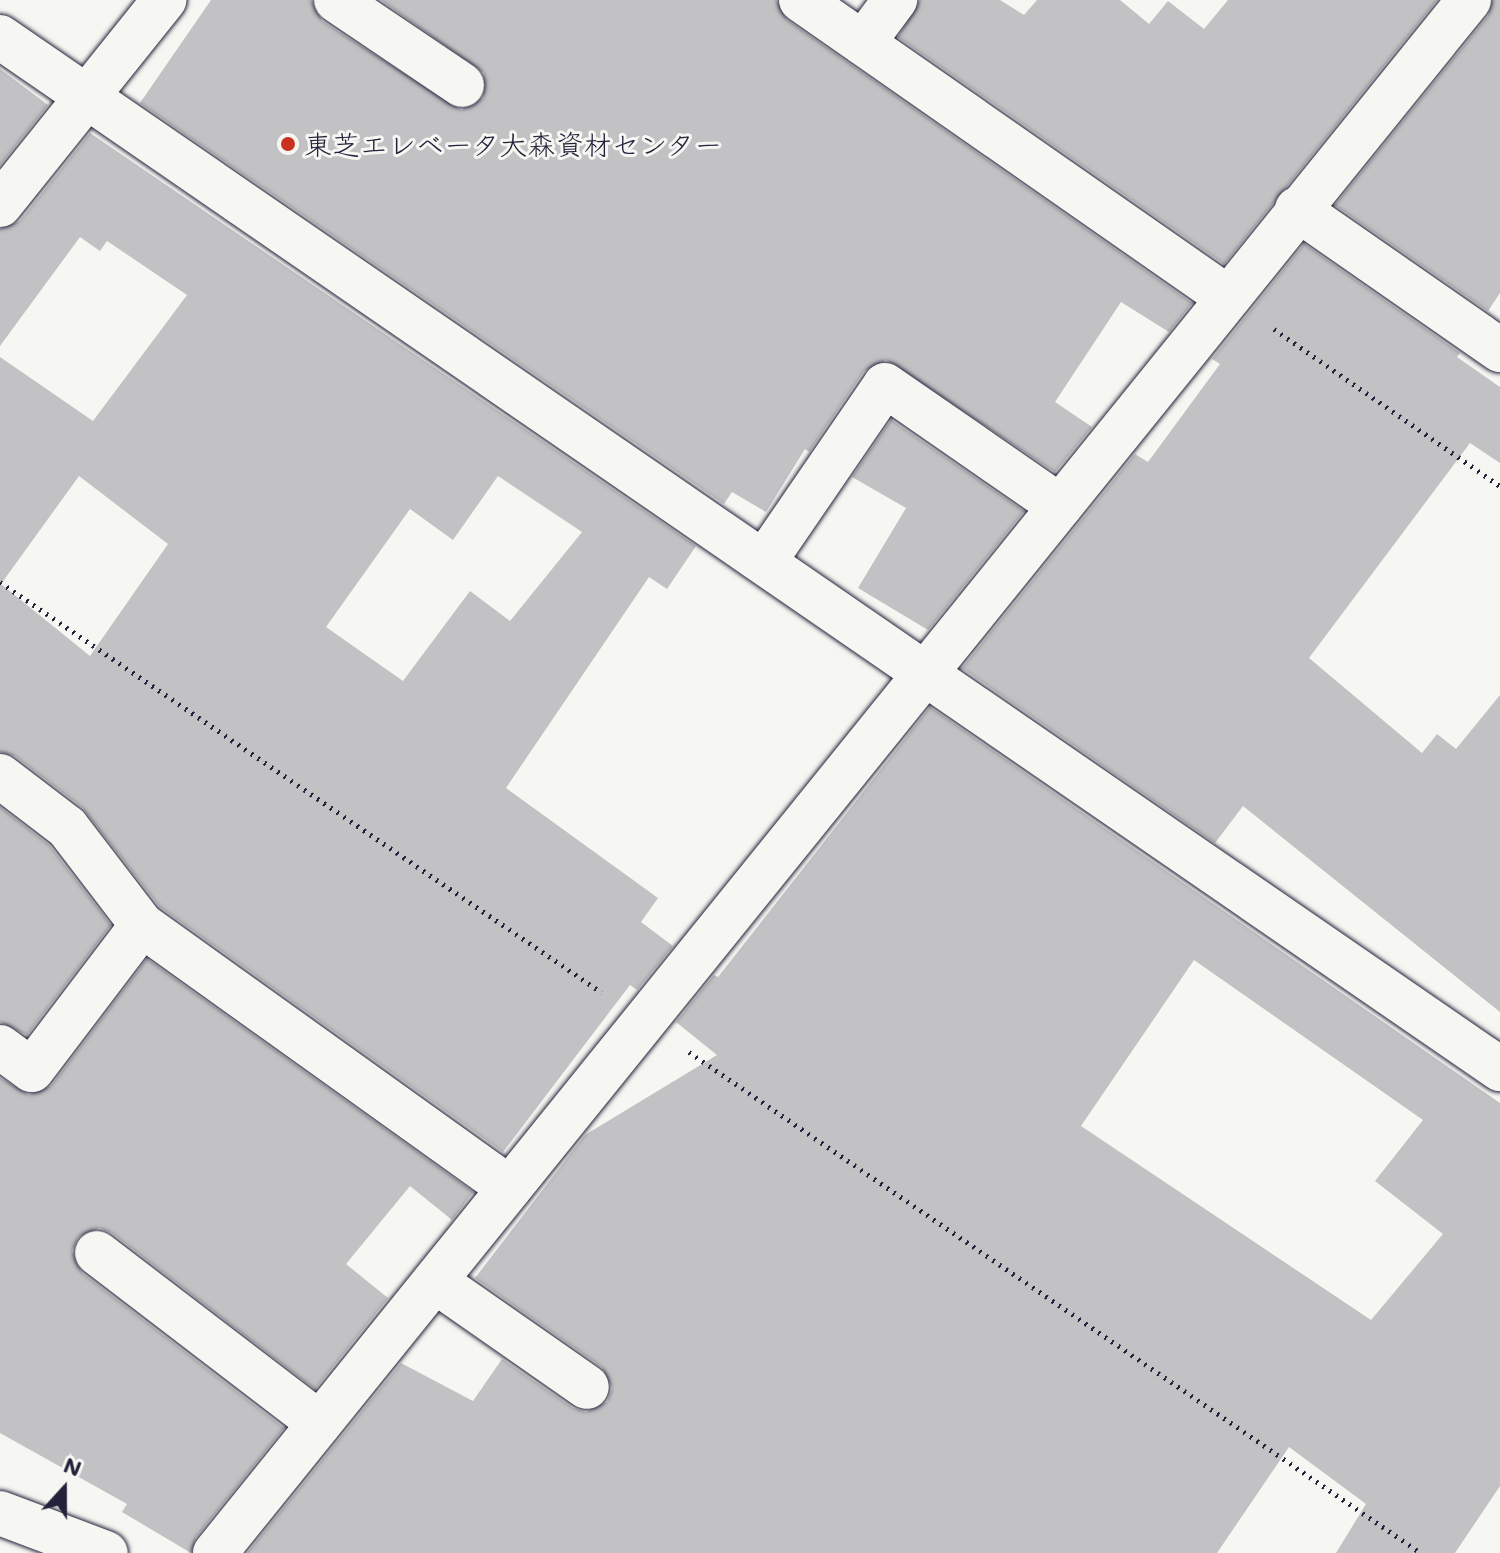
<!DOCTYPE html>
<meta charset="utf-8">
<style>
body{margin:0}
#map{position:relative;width:1500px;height:1553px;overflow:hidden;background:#f6f6f2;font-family:Mali,"Klee One",sans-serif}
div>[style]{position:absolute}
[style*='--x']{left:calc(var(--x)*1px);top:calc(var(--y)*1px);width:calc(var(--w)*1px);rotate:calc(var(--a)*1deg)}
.building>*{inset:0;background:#c2c2c4}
.path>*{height:5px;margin-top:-2.5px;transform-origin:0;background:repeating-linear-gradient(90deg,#22223b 0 2px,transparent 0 8px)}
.roads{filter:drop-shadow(0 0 2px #22223b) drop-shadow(0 0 2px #22223b)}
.minor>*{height:44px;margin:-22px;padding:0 22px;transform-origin:22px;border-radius:22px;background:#f6f6f2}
.dots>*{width:22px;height:22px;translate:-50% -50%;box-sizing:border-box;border:4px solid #f6f6f2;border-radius:50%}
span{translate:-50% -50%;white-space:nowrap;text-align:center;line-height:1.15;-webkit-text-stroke:6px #f6f6f2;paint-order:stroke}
.poi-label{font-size:28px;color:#22223b}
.left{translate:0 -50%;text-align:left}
.north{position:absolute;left:24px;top:1449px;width:80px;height:80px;-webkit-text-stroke:6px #f6f6f2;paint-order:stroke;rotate:21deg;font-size:22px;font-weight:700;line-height:32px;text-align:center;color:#22223b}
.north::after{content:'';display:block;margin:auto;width:28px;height:36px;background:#22223b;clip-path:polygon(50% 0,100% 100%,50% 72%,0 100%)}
</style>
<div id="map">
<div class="building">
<i style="clip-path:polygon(211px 0,311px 0,322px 21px,461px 110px,483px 98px,484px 73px,381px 0,776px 0,787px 20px,1192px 303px,1169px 332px,1121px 302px,1055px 402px,1092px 427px,1055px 472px,886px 360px,864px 371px,809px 452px,805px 449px,766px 512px,732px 492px,724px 504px,140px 103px)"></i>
<i style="clip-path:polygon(920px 0,1000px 0,1024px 15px,1037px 0,1120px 0,1149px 24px,1168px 1px,1204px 29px,1228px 0,1437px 0,1224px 264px,898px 37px)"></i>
<i style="clip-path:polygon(1493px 0,1500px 0,1500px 293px,1488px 311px,1335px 205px,1488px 16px)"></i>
<i style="clip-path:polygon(0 69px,48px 105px,0 165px)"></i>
<i style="clip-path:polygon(evenodd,90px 133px,696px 546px,667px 589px,649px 577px,506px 788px,658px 898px,641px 922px,673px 946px,637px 990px,630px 985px,503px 1152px,160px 907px,82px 807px,15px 756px,0 752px,0 357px,93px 421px,187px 295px,107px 241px,100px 251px,80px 237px,0 346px,0 229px,20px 221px,90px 133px,79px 476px,168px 544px,90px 656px,1px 584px,79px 476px,90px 133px,498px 476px,582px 532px,510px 621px,470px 591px,403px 681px,326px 627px,410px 509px,453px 540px,498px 476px)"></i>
<i style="clip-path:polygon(1304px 244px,1460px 353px,1457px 357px,1500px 387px,1500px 463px,1470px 443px,1309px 658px,1422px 753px,1437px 734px,1456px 749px,1500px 695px,1500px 1012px,1243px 806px,1215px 843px,962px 668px,1135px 454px,1148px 462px,1220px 364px,1212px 359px)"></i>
<i style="clip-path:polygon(891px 420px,1024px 511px,928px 630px,858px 588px,906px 508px,852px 477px)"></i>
<i style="clip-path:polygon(evenodd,930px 707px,1500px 1103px,1500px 1486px,1455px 1553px,1336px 1553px,1366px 1504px,1289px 1447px,1217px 1553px,247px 1553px,401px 1363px,473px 1401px,502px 1359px,573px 1408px,586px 1412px,607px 1402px,612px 1388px,602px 1367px,475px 1278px,585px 1135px,717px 1055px,676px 1022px,714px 975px,718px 977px,930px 707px,1194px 960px,1423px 1120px,1375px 1181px,1443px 1234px,1371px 1320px,1081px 1126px,1194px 960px)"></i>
<i style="clip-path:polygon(0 807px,49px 845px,111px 925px,27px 1035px,0 1022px)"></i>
<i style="clip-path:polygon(147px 959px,473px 1192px,452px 1220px,410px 1186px,346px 1264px,388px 1298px,315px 1389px,112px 1233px,99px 1228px,78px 1237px,72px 1251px,82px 1273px,284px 1428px,196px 1537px,191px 1553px,122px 1512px,127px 1504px,0 1433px,0 1078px,29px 1095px,51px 1086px)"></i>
</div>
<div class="path">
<i style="--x:1274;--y:329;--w:275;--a:34.8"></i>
<i style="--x:0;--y:582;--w:728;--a:34.3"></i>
<i style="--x:689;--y:1052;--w:887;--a:34.39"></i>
</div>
<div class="roads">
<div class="minor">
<i style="--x:336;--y:0;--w:152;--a:34"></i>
<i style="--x:801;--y:0;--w:519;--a:34.88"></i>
<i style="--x:0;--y:37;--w:1821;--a:34.53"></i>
<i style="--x:863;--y:43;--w:54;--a:-53.3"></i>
<i style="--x:0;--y:205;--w:263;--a:-51.3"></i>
<i style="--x:1297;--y:209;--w:247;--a:34.8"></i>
<i style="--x:764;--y:562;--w:214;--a:-55.6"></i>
<i style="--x:885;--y:385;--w:213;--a:34.7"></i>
<i style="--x:0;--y:776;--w:84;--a:37.3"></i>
<i style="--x:67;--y:827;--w:123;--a:52.6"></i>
<i style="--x:142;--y:925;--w:452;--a:35.6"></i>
<i style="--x:0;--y:1047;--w:39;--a:36"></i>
<i style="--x:32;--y:1070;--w:182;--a:-52.8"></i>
<i style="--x:97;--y:1253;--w:280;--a:37.4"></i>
<i style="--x:435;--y:1281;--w:185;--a:34.9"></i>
<i style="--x:0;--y:1513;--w:113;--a:20.7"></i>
<i style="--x:215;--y:1553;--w:1996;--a:-51.08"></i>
</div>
</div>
<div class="dots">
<i style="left:288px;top:144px;background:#c8321e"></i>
</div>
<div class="poi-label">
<span class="left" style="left:304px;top:144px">東芝エレベータ大森資材センター</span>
</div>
<div class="north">N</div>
</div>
